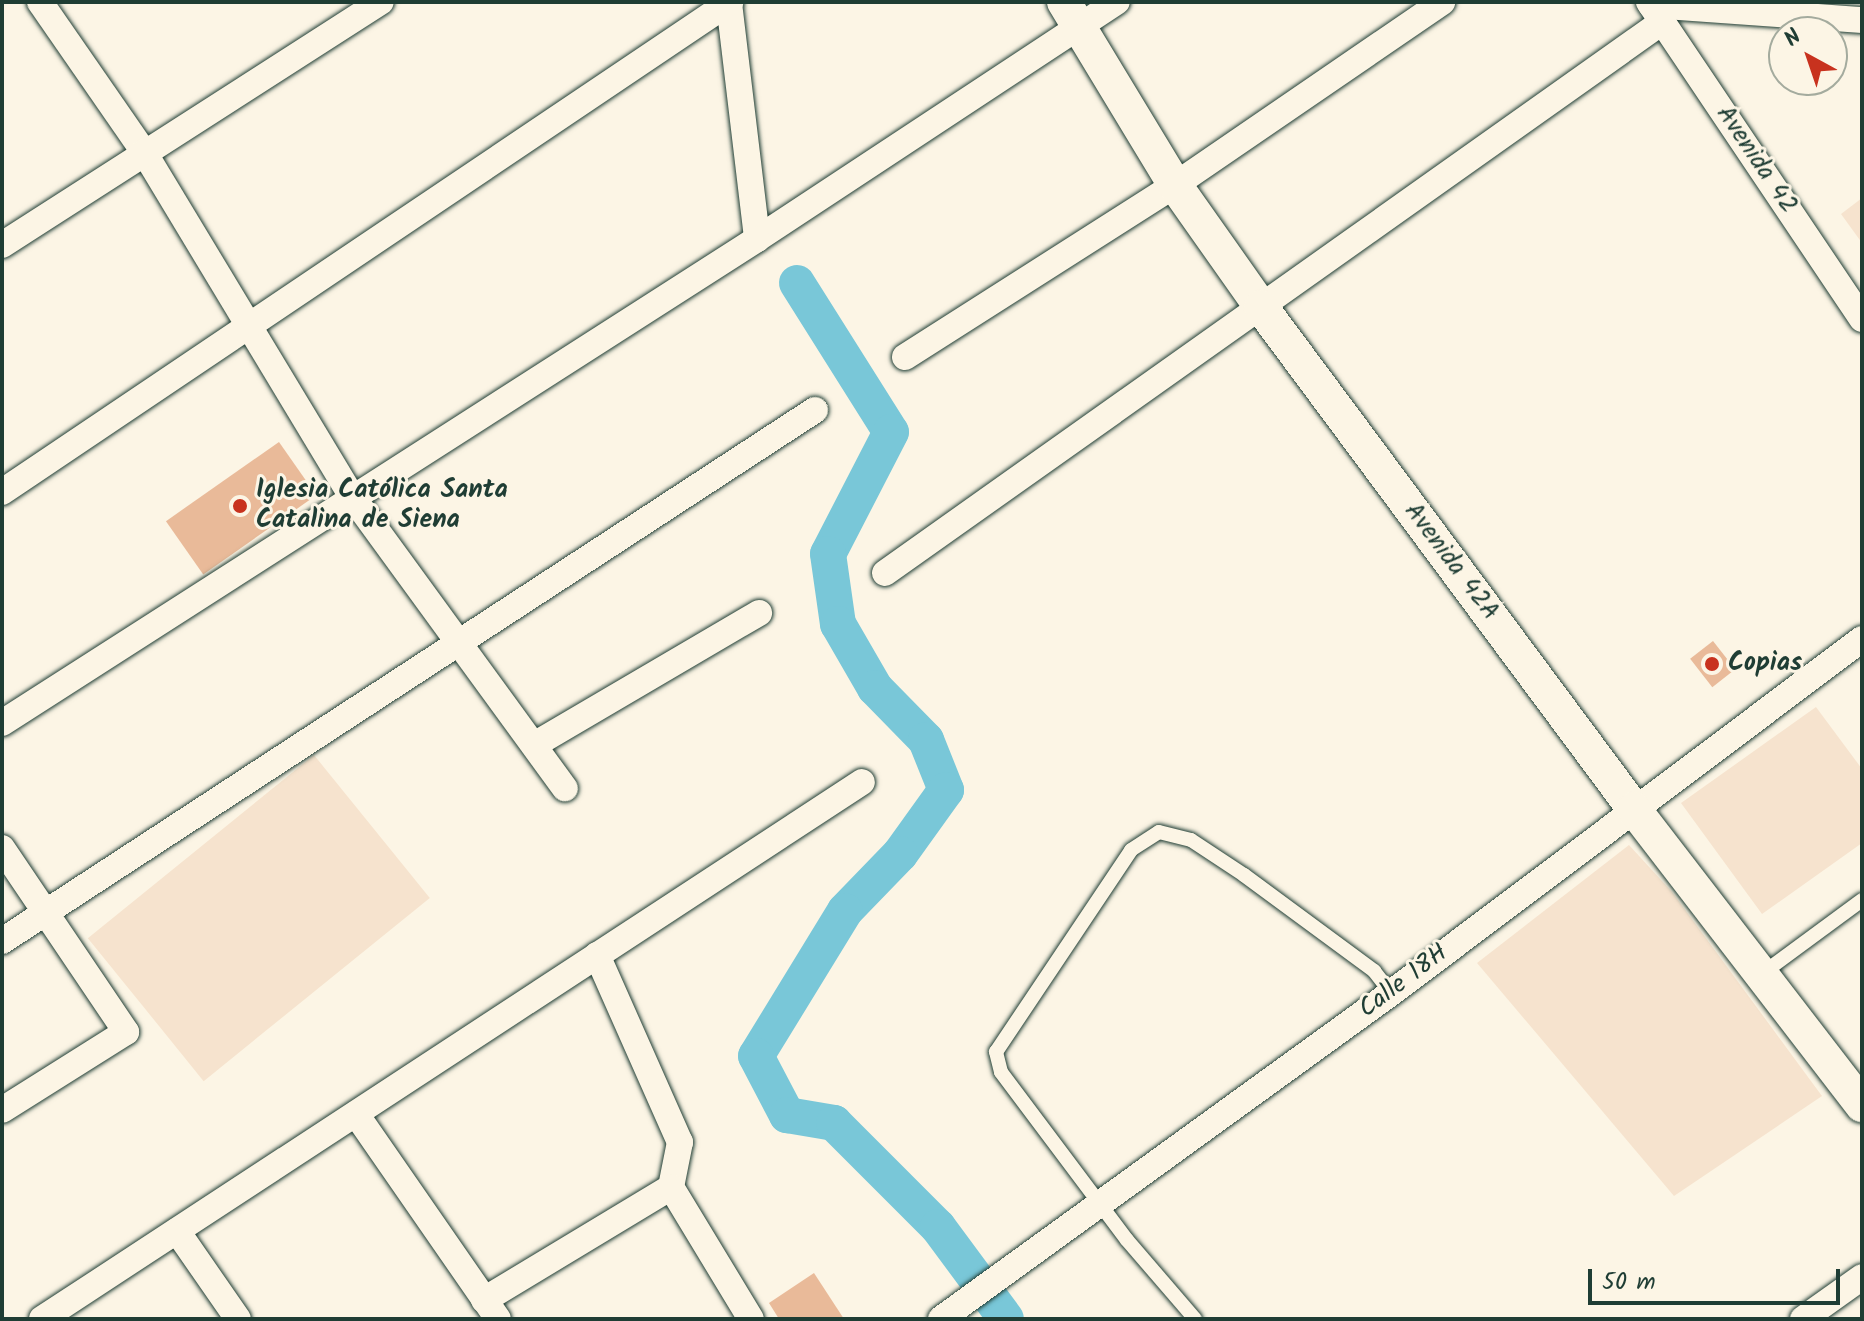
<!DOCTYPE html>
<meta charset="utf-8">
<style>
body{margin:0}
#map{position:relative;width:1864px;height:1321px;overflow:hidden;background:#fcf5e5;font-family:Kalam,sans-serif}
div>[style]{position:absolute}
[style*='--x']{left:calc(var(--x)*1px);top:calc(var(--y)*1px);width:calc(var(--w)*1px);rotate:calc(var(--a)*1deg)}
.built>*{inset:0;background:#f6e3ce;transform-origin:0 0}
.canal>*{height:36px;margin:-18px;padding:0 18px;transform-origin:18px;border-radius:18px;background:#79c7d8}
.building>*{inset:0;background:#e9ba99;transform-origin:0 0}
.roads{filter:drop-shadow(0 0 2px #1f3d34) drop-shadow(0 0 2px #1f3d34)}
.service>*{height:14px;margin:-7px;padding:0 7px;transform-origin:7px;border-radius:7px;background:#fcf5e5}
.minor>*{height:26px;margin:-13px;padding:0 13px;transform-origin:13px;border-radius:13px;background:#fcf5e5}
.tertiary>*{height:34px;margin:-17px;padding:0 17px;transform-origin:17px;border-radius:17px;background:#fcf5e5}
.dots>*{width:22px;height:22px;translate:-50% -50%;box-sizing:border-box;border:4px solid #fcf5e5;border-radius:50%}
span{translate:-50% -50%;white-space:nowrap;text-align:center;line-height:1.15;-webkit-text-stroke:6px #fcf5e5;paint-order:stroke}
.street-label{font-size:26px;color:#1f3d34}
.poi-label{font-size:26px;color:#1f3d34;font-weight:700}
.left{translate:0 -50%;text-align:left}
.frame{position:absolute;inset:0;border:4px solid #1f3d34;pointer-events:none}
.north{position:absolute;left:1768px;top:16px;width:80px;height:80px;box-sizing:border-box;background:#fcf5e5;border:2px solid #a4ab9e;border-radius:50%;rotate:320deg;font-size:22px;font-weight:700;line-height:32px;text-align:center;color:#1f3d34}
.north::after{content:'';display:block;margin:auto;width:28px;height:36px;background:#c8321e;clip-path:polygon(50% 0,100% 100%,50% 72%,0 100%)}
.scale{position:absolute;left:1588px;top:1269px;width:252px;height:36px;box-sizing:border-box;border:4px solid #1f3d34;border-top:0;padding-left:10px;font-size:24px;line-height:28px;white-space:nowrap;color:#1f3d34;-webkit-text-stroke:6px #fcf5e5;paint-order:stroke}
</style>
<div id="map">
<div class="built">
<i style="clip-path:polygon(1862px 198px,1862px 243px,1841px 214px)"></i>
<i style="clip-path:polygon(1816px 707px,1862px 769px,1862px 843px,1762px 914px,1681px 803px)"></i>
<i style="left:314px;top:755px;width:184px;height:291px;rotate:51deg"></i>
<i style="clip-path:polygon(1629px 845px,1672px 892px,1822px 1096px,1674px 1196px,1477px 963px)"></i>
</div>
<div class="canal">
<i style="--x:797;--y:283;--w:176;--a:57.8"></i>
<i style="--x:891;--y:432;--w:137;--a:117.3"></i>
<i style="--x:828;--y:554;--w:71;--a:81.9"></i>
<i style="--x:838;--y:624;--w:74;--a:60"></i>
<i style="--x:875;--y:688;--w:73;--a:45.6"></i>
<i style="--x:926;--y:740;--w:54;--a:68.2"></i>
<i style="--x:946;--y:790;--w:79;--a:125.7"></i>
<i style="--x:900;--y:854;--w:79;--a:134"></i>
<i style="--x:845;--y:911;--w:170;--a:121.5"></i>
<i style="--x:756;--y:1056;--w:67;--a:62.3"></i>
<i style="--x:787;--y:1115;--w:48;--a:9.7"></i>
<i style="--x:834;--y:1123;--w:147;--a:45"></i>
<i style="--x:938;--y:1227;--w:114;--a:53.5"></i>
</div>
<div class="building">
<i style="left:279px;top:442px;width:65px;height:138px;rotate:55deg"></i>
<i style="left:1713px;top:641px;width:36px;height:29px;rotate:52deg"></i>
<i style="clip-path:polygon(814px 1273px,844px 1319px,779px 1319px,769px 1303px)"></i>
</div>
<div class="roads">
<div class="service">
<i style="--x:1763;--y:973;--w:123;--a:-36.4"></i>
<i style="--x:1195;--y:1319;--w:104;--a:-130.7"></i>
<i style="--x:1127;--y:1240;--w:210;--a:-126.9"></i>
<i style="--x:1001;--y:1072;--w:21;--a:-104"></i>
<i style="--x:996;--y:1052;--w:243;--a:-56.2"></i>
<i style="--x:1131;--y:850;--w:33;--a:-33"></i>
<i style="--x:1159;--y:832;--w:33;--a:14"></i>
<i style="--x:1191;--y:840;--w:64;--a:33.4"></i>
<i style="--x:1244;--y:875;--w:162;--a:36.4"></i>
<i style="--x:1374;--y:971;--w:28;--a:52"></i>
</div>
<div class="minor">
<i style="--x:40;--y:2;--w:183;--a:55.3"></i>
<i style="--x:144;--y:152;--w:401;--a:58.9"></i>
<i style="--x:351;--y:495;--w:363;--a:53.9"></i>
<i style="--x:1649;--y:2;--w:382;--a:56.1"></i>
<i style="--x:729;--y:3;--w:238;--a:83.2"></i>
<i style="--x:757;--y:239;--w:431;--a:-33.4"></i>
<i style="--x:1651;--y:5;--w:212;--a:4.1"></i>
<i style="--x:2;--y:245;--w:450;--a:-32.7"></i>
<i style="--x:905;--y:357;--w:320;--a:-32.5"></i>
<i style="--x:1175;--y:185;--w:324;--a:-34.4"></i>
<i style="--x:2;--y:492;--w:878;--a:-33.94"></i>
<i style="--x:885;--y:573;--w:953;--a:-35.34"></i>
<i style="--x:2;--y:723;--w:897;--a:-32.66"></i>
<i style="--x:534;--y:745;--w:261;--a:-30.4"></i>
<i style="--x:2;--y:848;--w:222;--a:56"></i>
<i style="--x:126;--y:1032;--w:146;--a:147.8"></i>
<i style="--x:2;--y:941;--w:971;--a:-33.15"></i>
<i style="--x:597;--y:955;--w:205;--a:66.1"></i>
<i style="--x:680;--y:1142;--w:46;--a:101.3"></i>
<i style="--x:356;--y:1114;--w:249;--a:55.3"></i>
<i style="--x:177;--y:1231;--w:107;--a:55.3"></i>
<i style="--x:484;--y:1300;--w:218;--a:-31.1"></i>
<i style="--x:671;--y:1187;--w:154;--a:58.8"></i>
<i style="--x:42;--y:1319;--w:980;--a:-33.22"></i>
<i style="--x:941;--y:1319;--w:556;--a:-35.92"></i>
<i style="--x:1391;--y:993;--w:589;--a:-36.93"></i>
<i style="--x:1803;--y:1319;--w:72;--a:-35.4"></i>
</div>
<div class="tertiary">
<i style="--x:1064;--y:2;--w:214;--a:58.8"></i>
<i style="--x:1175;--y:185;--w:149;--a:54.8"></i>
<i style="--x:1261;--y:307;--w:625;--a:53.39"></i>
<i style="--x:1634;--y:809;--w:374;--a:52.4"></i>
</div>
</div>
<div class="dots">
<i style="left:240px;top:506px;background:#c8321e"></i>
<i style="left:1712px;top:664px;background:#c8321e"></i>
</div>
<div class="street-label">
<span style="left:1756px;top:160px;rotate:56deg">Avenida 42</span>
<span style="left:1451px;top:562px;rotate:53deg">Avenida 42A</span>
<span style="left:1404px;top:982px;rotate:-37deg">Calle 18H</span>
</div>
<div class="poi-label">
<span class="left" style="left:256px;top:506px">Iglesia Católica Santa<br>Catalina de Siena</span>
<span class="left" style="left:1728px;top:664px">Copias</span>
</div>
<div class="frame"></div>
<div class="north">N</div>
<div class="scale">50 m</div>
</div>
